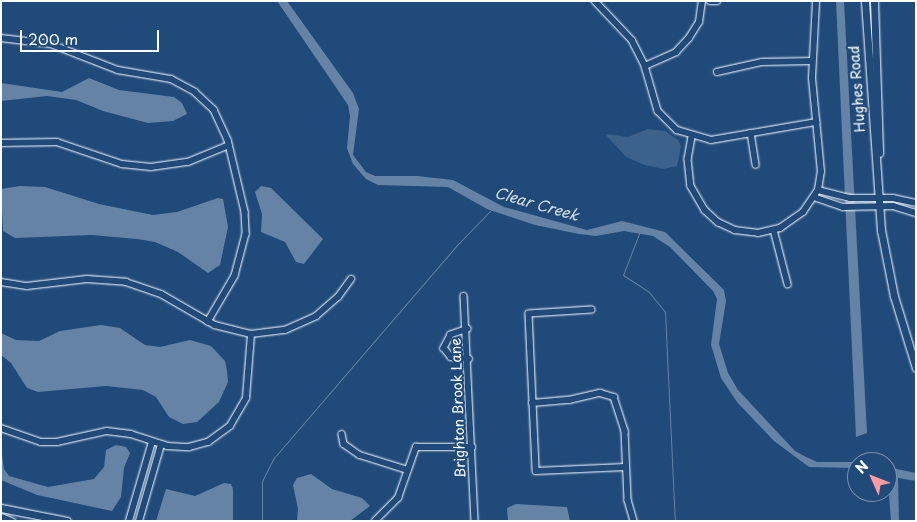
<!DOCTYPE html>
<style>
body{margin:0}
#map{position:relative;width:917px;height:522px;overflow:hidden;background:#1f4a7a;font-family:"Playpen Sans",sans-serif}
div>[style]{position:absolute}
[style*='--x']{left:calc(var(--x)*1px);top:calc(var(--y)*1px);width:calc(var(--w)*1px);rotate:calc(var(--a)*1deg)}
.green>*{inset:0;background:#3c618b}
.water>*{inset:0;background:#6583a4}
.stream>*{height:1px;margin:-0.5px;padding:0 0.5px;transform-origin:0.5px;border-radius:0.5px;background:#6583a4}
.roads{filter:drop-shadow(0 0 1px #fff) drop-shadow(0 0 1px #fff)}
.minor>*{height:5.5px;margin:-2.75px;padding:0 2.75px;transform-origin:2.75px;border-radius:2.75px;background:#1f4a7a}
.major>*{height:7px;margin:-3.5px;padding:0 3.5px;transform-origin:3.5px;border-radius:3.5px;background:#1f4a7a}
span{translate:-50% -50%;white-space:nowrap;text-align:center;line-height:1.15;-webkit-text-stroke:4px #1f4a7a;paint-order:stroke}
.street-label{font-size:14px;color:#fff}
.water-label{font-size:15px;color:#d8e0e8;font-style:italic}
.frame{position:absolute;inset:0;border:2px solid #fff;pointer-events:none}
.north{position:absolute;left:847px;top:452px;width:50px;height:50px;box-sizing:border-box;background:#1f4a7a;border:1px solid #7992af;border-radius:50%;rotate:314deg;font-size:14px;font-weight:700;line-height:20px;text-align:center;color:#fff}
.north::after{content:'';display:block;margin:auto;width:18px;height:22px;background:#ff9aa2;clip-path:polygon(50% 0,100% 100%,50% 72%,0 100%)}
.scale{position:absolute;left:20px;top:30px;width:139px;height:22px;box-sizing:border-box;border:2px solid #fff;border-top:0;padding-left:6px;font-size:15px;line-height:18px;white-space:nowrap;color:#fff;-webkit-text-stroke:4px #1f4a7a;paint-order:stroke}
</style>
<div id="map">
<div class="green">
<i style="clip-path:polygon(648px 129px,665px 131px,678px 140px,681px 146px,677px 166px,663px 169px,645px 165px,626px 157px,605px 134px,628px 137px)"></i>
</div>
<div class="water">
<i style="clip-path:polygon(277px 1px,287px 1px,353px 93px,359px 109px,353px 155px,366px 172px,375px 176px,417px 176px,453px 180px,504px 207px,587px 230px,622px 221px,665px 232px,724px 290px,726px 301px,719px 344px,728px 373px,738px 390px,795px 451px,806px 457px,817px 462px,866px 462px,857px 462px,857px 468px,809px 467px,774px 441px,737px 402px,721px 378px,711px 345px,717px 299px,713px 291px,670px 247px,653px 236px,624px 231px,596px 236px,579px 234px,535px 225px,487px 209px,448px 187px,378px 185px,366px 179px,353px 164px,347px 148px,350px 116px,348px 105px)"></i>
<i style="clip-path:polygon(836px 1px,844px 1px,867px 433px,856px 437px)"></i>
<i style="clip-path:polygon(89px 78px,119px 90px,174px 97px,182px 103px,187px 114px,173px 121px,148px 123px,103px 111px,76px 100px,47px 96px,1px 101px,1px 83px,62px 92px)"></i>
<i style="clip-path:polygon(20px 186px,45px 187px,99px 204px,153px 215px,177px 212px,218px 198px,223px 199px,228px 227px,220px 265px,208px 273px,178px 252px,155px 242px,137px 239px,92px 235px,15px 238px,3px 231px,1px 189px)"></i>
<i style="clip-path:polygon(261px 186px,271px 188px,323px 239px,304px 264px,296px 262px,285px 242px,261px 232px,262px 214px,255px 192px)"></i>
<i style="clip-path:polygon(101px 325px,120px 328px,145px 345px,160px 347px,190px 340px,211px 346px,225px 361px,227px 370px,228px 382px,219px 402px,197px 422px,183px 424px,169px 417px,156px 397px,143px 390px,106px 386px,38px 392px,27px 388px,11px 363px,1px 355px,1px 333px,16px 340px,39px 341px,60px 331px)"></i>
<i style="clip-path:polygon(116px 445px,126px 447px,130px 453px,124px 468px,121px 497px,112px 511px,37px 495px,1px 480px,1px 448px,4px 469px,9px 476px,48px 487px,94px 479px,104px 467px,106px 450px)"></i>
<i style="clip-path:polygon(887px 467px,916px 473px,916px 481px,898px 478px,899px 521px,891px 521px)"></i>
<i style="clip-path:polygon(311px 474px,332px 489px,362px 498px,370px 506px,350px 521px,297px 521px,298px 509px,293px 485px,297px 478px)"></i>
<i style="clip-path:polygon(224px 483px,231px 484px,233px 489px,233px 521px,156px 521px,166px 489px,195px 496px)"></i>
<i style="clip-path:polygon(516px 504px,567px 507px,570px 521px,508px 521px,507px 508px)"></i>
</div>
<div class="stream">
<i style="--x:640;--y:231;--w:47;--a:111.1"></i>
<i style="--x:623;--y:275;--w:31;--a:33"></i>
<i style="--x:649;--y:292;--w:26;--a:51"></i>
<i style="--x:665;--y:312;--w:209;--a:87.3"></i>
<i style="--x:262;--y:521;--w:40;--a:-90"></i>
<i style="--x:262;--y:481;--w:25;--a:-63"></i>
<i style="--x:273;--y:459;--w:285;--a:-49.3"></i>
<i style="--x:459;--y:243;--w:47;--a:-45.9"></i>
</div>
<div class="roads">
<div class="minor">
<i style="--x:595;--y:1;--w:54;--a:46.5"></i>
<i style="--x:632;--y:40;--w:29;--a:63"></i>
<i style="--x:645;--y:66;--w:47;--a:73.9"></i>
<i style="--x:658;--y:111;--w:27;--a:45"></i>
<i style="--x:677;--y:130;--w:35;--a:16"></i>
<i style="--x:711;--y:140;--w:107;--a:-9.7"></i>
<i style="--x:710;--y:1;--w:7;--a:0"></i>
<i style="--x:1;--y:38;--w:50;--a:6.8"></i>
<i style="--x:51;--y:44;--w:72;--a:21.2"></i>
<i style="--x:118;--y:70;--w:54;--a:9.6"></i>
<i style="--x:171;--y:79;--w:27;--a:28"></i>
<i style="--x:195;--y:92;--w:26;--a:43"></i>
<i style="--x:214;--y:110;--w:33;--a:65"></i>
<i style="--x:228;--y:140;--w:74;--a:76.7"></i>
<i style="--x:245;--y:212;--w:22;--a:87"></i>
<i style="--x:246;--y:234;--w:43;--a:104.7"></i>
<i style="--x:235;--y:276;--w:53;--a:120.4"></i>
<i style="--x:645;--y:66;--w:34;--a:-24"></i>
<i style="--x:676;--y:52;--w:19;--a:-47"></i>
<i style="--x:689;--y:38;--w:19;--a:-58"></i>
<i style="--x:699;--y:22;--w:21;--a:-82"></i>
<i style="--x:717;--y:72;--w:46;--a:-12.5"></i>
<i style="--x:762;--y:62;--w:50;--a:-1.1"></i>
<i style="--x:751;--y:133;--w:32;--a:81"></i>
<i style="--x:692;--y:137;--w:22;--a:100"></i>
<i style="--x:688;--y:159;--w:27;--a:84"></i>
<i style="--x:691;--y:186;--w:28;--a:60"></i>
<i style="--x:705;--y:210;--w:18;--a:43"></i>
<i style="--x:718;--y:222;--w:19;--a:25"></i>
<i style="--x:735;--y:230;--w:23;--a:7"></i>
<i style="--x:758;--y:233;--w:23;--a:-13"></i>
<i style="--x:780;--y:228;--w:28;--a:-35"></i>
<i style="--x:803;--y:212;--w:27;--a:-56"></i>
<i style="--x:818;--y:190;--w:18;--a:-81"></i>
<i style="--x:821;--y:172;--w:94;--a:-95.5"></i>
<i style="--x:812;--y:78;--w:77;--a:-87"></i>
<i style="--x:1;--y:143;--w:56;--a:-1"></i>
<i style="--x:57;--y:142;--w:69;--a:18.7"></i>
<i style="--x:122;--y:164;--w:29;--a:6"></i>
<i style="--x:151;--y:167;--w:37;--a:-8"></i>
<i style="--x:188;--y:162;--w:44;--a:-22.5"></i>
<i style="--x:818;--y:190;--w:33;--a:14"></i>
<i style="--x:850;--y:198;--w:43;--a:0"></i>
<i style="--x:893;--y:198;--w:24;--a:12"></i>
<i style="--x:814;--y:197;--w:31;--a:19"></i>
<i style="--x:843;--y:207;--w:50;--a:-1.1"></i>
<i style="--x:893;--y:206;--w:24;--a:17"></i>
<i style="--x:774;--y:230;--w:56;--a:75.5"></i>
<i style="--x:1;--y:282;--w:26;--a:9"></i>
<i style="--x:27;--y:286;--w:60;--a:-6.7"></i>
<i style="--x:87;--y:279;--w:39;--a:4"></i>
<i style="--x:126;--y:282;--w:37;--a:19"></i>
<i style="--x:161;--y:294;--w:62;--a:29.9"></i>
<i style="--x:215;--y:325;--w:37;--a:14"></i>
<i style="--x:251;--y:334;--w:34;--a:-7"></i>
<i style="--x:285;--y:330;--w:34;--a:-24"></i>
<i style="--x:316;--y:316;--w:29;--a:-41"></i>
<i style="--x:338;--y:297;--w:22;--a:-54"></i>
<i style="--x:464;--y:296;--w:225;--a:87.2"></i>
<i style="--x:592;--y:310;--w:63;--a:176.4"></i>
<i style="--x:529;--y:314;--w:157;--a:87.4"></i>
<i style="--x:536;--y:471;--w:89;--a:-2.6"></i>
<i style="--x:468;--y:329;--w:18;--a:161"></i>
<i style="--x:451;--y:335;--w:15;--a:118"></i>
<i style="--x:444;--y:348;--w:11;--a:52"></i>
<i style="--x:451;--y:357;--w:18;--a:6"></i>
<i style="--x:532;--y:403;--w:37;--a:-5"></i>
<i style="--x:569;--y:400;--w:32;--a:-13"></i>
<i style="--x:600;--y:393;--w:15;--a:16"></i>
<i style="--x:614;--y:397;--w:36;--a:72"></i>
<i style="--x:625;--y:431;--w:69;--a:87.5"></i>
<i style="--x:628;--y:500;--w:22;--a:74"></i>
<i style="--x:1;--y:428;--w:42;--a:19.3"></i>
<i style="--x:41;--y:442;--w:16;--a:0"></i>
<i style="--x:57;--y:442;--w:51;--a:-12.4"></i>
<i style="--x:107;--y:431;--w:24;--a:7"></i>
<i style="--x:131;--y:434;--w:38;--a:18"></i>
<i style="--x:167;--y:446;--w:22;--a:3"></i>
<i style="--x:189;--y:447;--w:20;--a:-15"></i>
<i style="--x:208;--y:442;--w:27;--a:-36"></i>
<i style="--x:230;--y:426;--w:32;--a:-60"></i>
<i style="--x:246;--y:398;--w:64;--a:-85.5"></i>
<i style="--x:342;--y:434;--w:10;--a:79"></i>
<i style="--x:344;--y:444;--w:19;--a:35"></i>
<i style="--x:360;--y:455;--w:50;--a:17.4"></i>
<i style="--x:129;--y:521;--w:82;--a:-73.8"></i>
<i style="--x:139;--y:521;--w:79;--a:-73.9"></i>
<i style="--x:375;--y:521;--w:33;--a:-45"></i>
<i style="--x:398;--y:498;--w:54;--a:-70.6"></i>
<i style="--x:416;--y:447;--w:56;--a:0"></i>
</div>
<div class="major">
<i style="--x:865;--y:1;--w:230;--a:86"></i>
<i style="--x:881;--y:230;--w:67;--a:78.9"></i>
<i style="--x:894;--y:296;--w:75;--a:73"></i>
<i style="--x:874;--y:1;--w:152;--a:88.1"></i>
<i style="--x:1;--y:508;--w:67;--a:11.1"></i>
<i style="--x:1;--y:517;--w:11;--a:22"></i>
</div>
</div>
<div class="street-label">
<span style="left:857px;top:89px;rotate:-94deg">Hughes Road</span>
<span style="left:458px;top:408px;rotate:-92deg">Brighton Brook Lane</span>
</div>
<div class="water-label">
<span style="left:537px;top:203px;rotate:16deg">Clear Creek</span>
</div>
<div class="frame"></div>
<div class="north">N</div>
<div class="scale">200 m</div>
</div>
